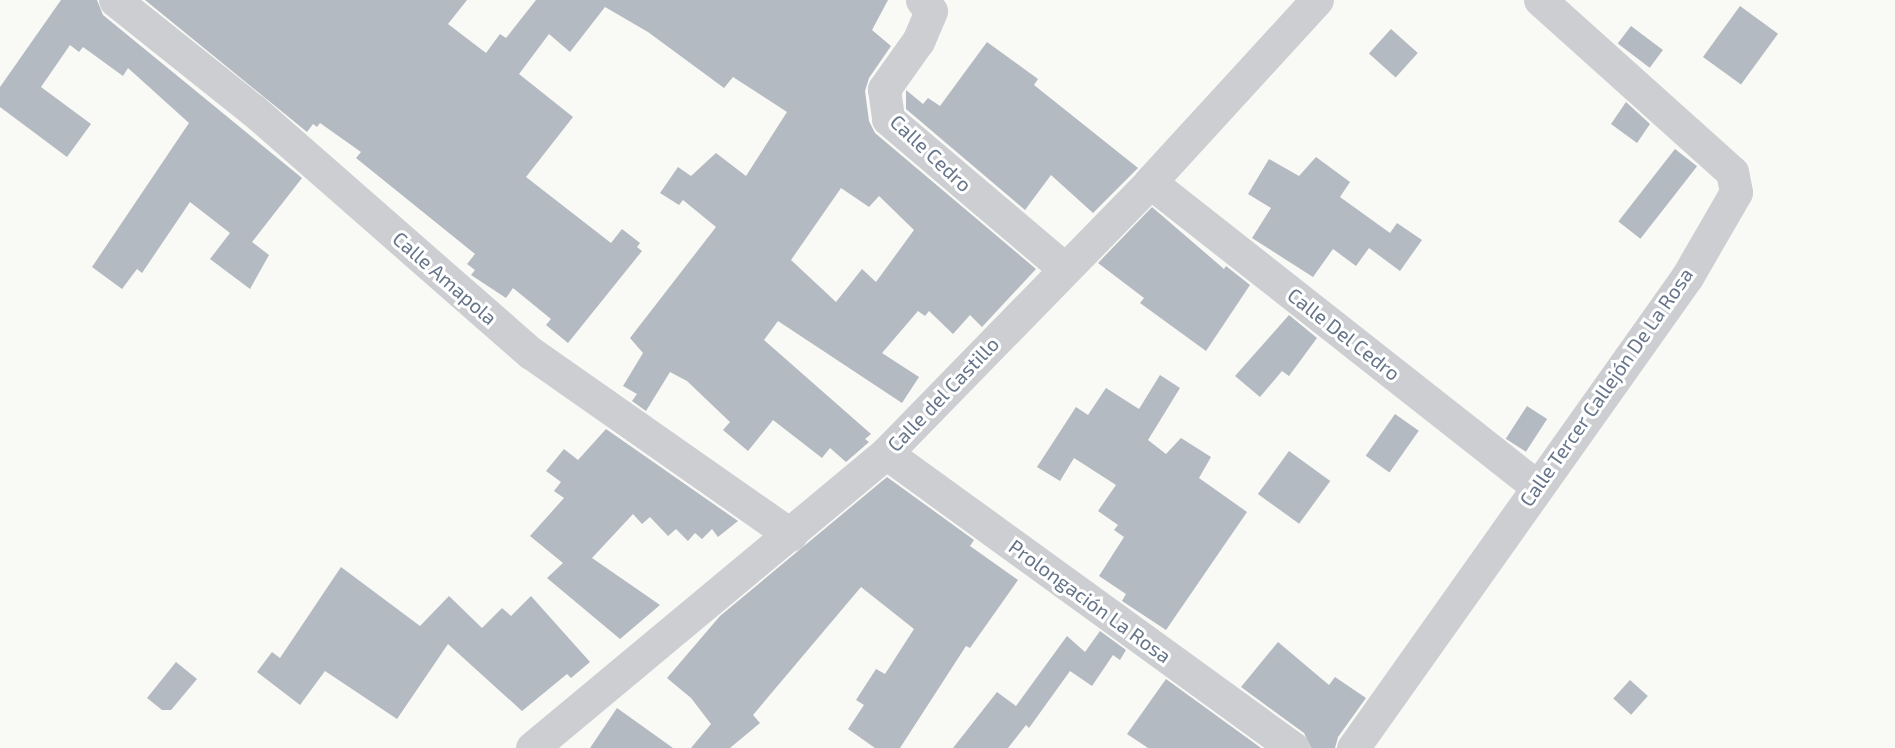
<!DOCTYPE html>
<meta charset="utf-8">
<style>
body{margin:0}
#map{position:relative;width:1895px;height:748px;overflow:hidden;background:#f9f9f6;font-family:"Exo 2",sans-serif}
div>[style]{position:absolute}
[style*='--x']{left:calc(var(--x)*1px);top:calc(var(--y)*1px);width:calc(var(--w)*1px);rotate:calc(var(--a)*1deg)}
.building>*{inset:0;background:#b4bac1;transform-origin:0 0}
.minor>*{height:33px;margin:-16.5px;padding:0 16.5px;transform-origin:16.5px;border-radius:16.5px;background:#ccced2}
span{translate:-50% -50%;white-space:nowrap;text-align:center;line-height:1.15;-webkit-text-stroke:6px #fff;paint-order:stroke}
.street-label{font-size:20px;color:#66758a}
</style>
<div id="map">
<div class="building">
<i style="clip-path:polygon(61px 0,97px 0,103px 15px,302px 178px,252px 242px,269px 255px,250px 289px,210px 259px,230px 233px,190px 202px,142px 273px,137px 269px,122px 289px,92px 267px,189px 123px,128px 68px,123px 76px,83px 47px,79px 52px,70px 45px,41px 87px,91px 124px,67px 157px,0 107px,0 87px)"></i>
<i style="clip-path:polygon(evenodd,145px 0,467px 0,448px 24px,486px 53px,500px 34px,506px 38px,536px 0,888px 0,872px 30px,891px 46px,869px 78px,865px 91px,869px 121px,875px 133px,1036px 269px,982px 327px,970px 315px,953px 334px,929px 311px,925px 316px,918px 311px,882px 353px,919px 377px,902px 403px,778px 321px,764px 340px,871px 434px,865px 439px,869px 442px,846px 462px,830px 448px,822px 458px,773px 420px,748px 451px,723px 430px,730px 422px,687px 381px,670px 372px,646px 411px,632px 401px,637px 394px,623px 386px,643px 353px,630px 338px,716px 227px,683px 200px,679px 205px,660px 193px,678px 167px,691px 176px,716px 153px,746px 176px,787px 112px,733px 77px,724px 88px,648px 32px,605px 7px,570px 52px,549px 34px,519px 74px,573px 117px,526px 177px,611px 243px,622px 229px,640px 243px,637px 247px,642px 251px,568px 343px,546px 325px,551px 319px,513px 288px,506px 298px,471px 275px,475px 270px,467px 264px,475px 254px,356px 158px,361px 152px,320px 123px,317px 127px,313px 124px,307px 132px,145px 0,841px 188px,869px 207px,879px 196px,914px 230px,876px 282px,862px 269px,836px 302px,791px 260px,841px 188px)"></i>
<i style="left:1740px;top:6px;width:47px;height:63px;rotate:36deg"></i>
<i style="left:1631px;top:26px;width:40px;height:22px;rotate:37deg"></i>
<i style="left:1391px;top:29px;width:36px;height:33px;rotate:42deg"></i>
<i style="clip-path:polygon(987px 42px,1038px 79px,1034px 85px,1138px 168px,1093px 213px,1051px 175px,1025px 210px,906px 109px,906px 90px,923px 104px,928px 98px,940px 106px)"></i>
<i style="clip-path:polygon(1626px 102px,1650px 124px,1637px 143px,1611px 124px)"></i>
<i style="left:1675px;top:149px;width:28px;height:92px;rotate:38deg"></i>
<i style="clip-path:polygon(1316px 157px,1350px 182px,1340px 197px,1390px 233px,1397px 223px,1422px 240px,1400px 271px,1369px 248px,1356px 266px,1333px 249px,1313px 277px,1252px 238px,1271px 208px,1248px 194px,1269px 159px,1299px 176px)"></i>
<i style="clip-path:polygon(1152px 207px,1224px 269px,1226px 266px,1250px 285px,1206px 351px,1140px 303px,1144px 298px,1098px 263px)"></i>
<i style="clip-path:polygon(1289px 315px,1317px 338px,1289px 376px,1282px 371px,1260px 397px,1235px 376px)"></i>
<i style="clip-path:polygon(1160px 375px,1180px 388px,1148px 440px,1166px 454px,1181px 438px,1211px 457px,1199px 478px,1247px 512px,1166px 630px,1122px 601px,1126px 594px,1099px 576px,1124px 537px,1114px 530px,1118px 525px,1098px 511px,1116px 485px,1074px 458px,1060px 481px,1037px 467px,1076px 407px,1088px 415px,1106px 388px,1139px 409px)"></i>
<i style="left:1527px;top:406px;width:24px;height:39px;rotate:33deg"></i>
<i style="left:1395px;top:414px;width:29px;height:51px;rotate:35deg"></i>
<i style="clip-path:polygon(606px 429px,738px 521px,718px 537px,712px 529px,702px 539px,695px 533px,688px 541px,676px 529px,668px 536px,650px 517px,642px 524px,633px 514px,592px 558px,660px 605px,620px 639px,547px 578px,563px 563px,530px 536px,564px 498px,554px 491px,561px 482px,546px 471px,564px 449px,578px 460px)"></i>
<i style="left:1289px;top:451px;width:51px;height:53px;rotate:36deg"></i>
<i style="clip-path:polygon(887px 477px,974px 540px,970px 546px,1018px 580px,970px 648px,966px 646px,900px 748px,875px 748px,848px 729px,864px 705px,856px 700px,876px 669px,885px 674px,914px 629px,861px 587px,753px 715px,760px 723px,730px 748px,691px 748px,711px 724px,691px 698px,667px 678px,720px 616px)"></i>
<i style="clip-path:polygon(341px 567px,420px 626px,449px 596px,482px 628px,502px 608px,511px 616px,531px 596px,590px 662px,571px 678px,567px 674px,522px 711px,448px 644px,397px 719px,325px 671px,300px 705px,257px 672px,272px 652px,280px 658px)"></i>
<i style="clip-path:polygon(1100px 631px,1126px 650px,1120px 660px,1113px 655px,1092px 686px,1070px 671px,1029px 728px,1026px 725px,1008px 748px,953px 748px,997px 692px,1016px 706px,1067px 636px,1085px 652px)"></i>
<i style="clip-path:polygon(1278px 642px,1329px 685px,1335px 677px,1366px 698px,1338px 737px,1335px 748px,1311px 748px,1304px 733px,1241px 687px)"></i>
<i style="clip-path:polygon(176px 662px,197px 679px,171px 710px,162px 710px,147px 698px)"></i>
<i style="clip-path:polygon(1166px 679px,1261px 748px,1148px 748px,1127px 734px)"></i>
<i style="left:1630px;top:680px;width:24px;height:25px;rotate:42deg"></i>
<i style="clip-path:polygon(617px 708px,673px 748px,590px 748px)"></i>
</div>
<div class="minor">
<i style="--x:115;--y:0;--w:176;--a:38.6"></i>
<i style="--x:253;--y:110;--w:369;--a:41.2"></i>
<i style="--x:531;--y:353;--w:317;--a:35"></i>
<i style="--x:922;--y:0;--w:14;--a:51"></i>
<i style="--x:931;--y:11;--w:33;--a:113"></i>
<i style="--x:918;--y:41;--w:59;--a:125.3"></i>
<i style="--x:884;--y:89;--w:30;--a:82"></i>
<i style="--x:888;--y:119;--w:231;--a:40.3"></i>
<i style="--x:1150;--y:182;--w:493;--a:38.2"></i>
<i style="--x:886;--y:453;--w:503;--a:35.94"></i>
<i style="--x:532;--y:748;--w:461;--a:-39.8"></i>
<i style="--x:886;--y:453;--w:378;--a:-45.7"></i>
<i style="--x:1150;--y:182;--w:247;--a:-47.5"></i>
<i style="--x:1353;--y:748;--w:577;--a:-54.66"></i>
<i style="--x:1687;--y:277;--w:98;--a:-60"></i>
<i style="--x:1736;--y:192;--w:20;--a:-101"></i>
<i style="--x:1732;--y:172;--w:258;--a:-138.1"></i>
</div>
<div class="street-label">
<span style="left:931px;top:153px;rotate:43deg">Calle Cedro</span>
<span style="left:445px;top:278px;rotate:41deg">Calle Amapola</span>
<span style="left:1344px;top:334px;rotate:38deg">Calle Del Cedro</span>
<span style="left:1606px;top:387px;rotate:-55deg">Calle Tercer Callejón De La Rosa</span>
<span style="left:943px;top:394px;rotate:-46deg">Calle del Castillo</span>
<span style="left:1090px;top:601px;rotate:36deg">Prolongación La Rosa</span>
</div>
</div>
